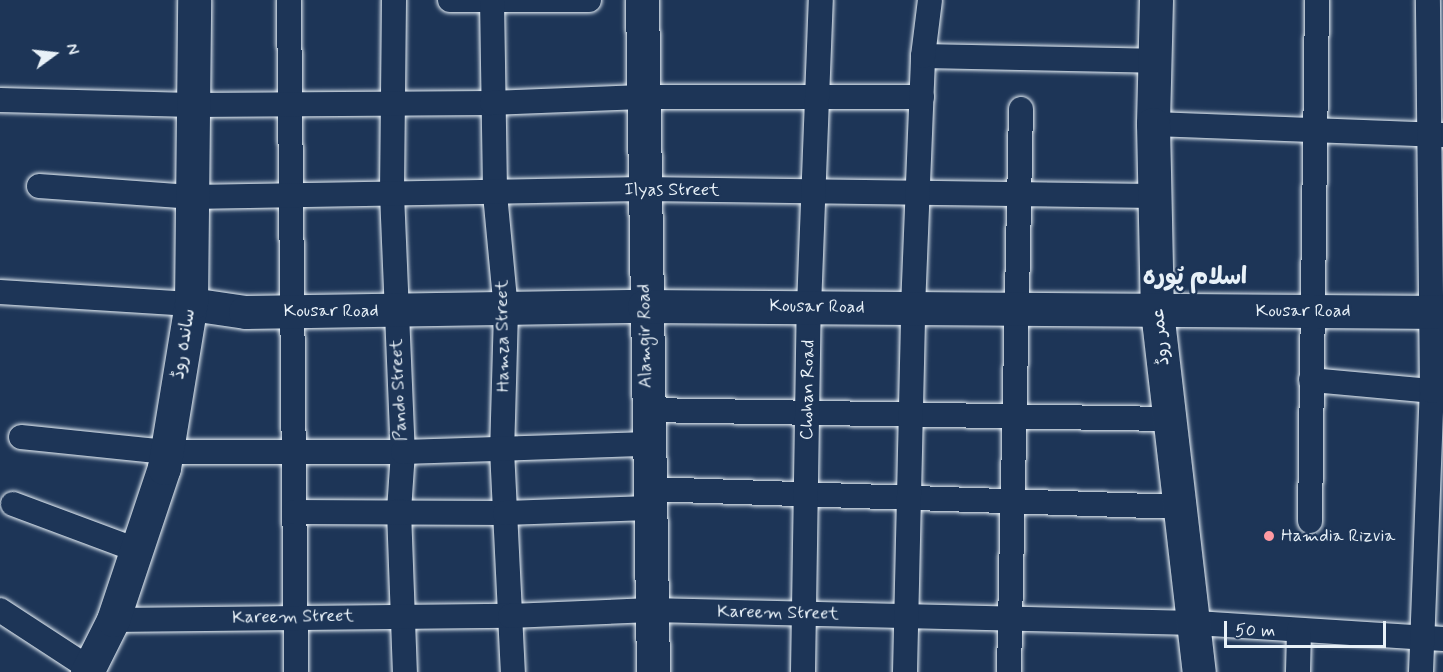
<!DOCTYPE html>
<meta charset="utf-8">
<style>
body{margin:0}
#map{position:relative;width:1443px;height:672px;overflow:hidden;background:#1d3557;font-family:Mynerve,"Playpen Sans Arabic",sans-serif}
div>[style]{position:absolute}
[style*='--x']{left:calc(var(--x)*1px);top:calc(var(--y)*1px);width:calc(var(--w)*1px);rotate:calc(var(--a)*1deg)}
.roads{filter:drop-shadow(0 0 2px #e8f1f8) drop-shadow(0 0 2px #e8f1f8)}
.street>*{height:24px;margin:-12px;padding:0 12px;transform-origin:12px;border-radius:12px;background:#1d3557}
.secondary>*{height:33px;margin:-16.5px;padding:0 16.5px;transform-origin:16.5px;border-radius:16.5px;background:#1d3557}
.dots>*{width:16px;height:16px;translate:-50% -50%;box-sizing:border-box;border:3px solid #1d3557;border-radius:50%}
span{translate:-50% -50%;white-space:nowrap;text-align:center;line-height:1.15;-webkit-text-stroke:4.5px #1d3557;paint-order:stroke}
.street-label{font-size:18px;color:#e8f1f8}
.poi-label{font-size:18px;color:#e8f1f8}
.left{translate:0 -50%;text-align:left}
.district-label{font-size:24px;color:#e8f1f8;font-weight:700}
.north{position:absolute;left:24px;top:24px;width:60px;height:60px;-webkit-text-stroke:4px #1d3557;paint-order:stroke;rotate:75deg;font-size:16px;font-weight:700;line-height:24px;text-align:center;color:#e8f1f8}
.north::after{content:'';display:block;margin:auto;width:21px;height:27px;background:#e8f1f8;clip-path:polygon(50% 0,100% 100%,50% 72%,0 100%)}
.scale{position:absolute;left:1224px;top:621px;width:162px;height:27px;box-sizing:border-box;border:3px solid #e8f1f8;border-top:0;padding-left:8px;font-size:18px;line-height:21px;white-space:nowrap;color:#e8f1f8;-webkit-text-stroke:4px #1d3557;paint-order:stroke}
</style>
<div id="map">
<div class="roads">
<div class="street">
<i style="--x:289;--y:0;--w:672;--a:89.4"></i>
<i style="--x:394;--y:0;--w:194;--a:90.6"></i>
<i style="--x:392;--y:194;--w:258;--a:87.6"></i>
<i style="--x:403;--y:452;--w:59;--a:93.9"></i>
<i style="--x:399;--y:511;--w:161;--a:87.9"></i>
<i style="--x:450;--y:0;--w:139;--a:0"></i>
<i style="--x:492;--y:0;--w:194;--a:89.1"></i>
<i style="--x:495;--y:194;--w:118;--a:84.6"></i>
<i style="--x:506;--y:311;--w:139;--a:91.6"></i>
<i style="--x:502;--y:450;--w:222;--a:87.2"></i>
<i style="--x:923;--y:56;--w:230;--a:1.2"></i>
<i style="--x:0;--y:100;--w:192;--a:1.5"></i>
<i style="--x:192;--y:105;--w:300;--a:-0.4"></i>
<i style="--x:492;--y:103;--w:150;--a:-2.3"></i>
<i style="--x:642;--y:97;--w:280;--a:0"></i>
<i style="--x:1153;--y:124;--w:290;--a:2.2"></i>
<i style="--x:39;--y:186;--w:152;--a:4.1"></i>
<i style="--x:191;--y:197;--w:452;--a:-1"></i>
<i style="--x:643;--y:189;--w:511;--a:0.78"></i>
<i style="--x:0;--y:292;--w:191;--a:3.6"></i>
<i style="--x:1311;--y:380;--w:133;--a:5.2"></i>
<i style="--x:647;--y:410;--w:523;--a:0.99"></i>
<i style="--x:21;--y:437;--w:146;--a:5.9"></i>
<i style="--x:166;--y:452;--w:237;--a:0"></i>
<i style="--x:403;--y:452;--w:245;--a:-1.9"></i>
<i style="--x:649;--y:489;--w:532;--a:1.94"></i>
<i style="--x:13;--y:504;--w:132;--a:20.4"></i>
<i style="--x:294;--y:512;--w:211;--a:0.3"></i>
<i style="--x:505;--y:513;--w:144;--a:-2"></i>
<i style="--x:1310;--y:521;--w:521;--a:-89.23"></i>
<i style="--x:0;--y:610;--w:106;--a:33.1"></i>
<i style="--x:113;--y:620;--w:397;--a:-0.6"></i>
<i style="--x:510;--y:616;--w:141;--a:-2.4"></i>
<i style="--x:651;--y:610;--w:545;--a:1.37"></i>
<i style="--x:1196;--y:623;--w:248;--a:3.7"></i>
<i style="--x:803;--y:672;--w:365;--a:-89.1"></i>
<i style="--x:809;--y:307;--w:307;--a:-87.8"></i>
<i style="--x:905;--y:672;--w:364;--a:-88.7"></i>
<i style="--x:913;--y:308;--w:252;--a:-87.7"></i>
<i style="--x:923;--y:56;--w:56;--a:-82.9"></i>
<i style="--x:1009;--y:672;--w:563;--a:-88.78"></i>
<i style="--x:1298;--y:672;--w:42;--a:-88.6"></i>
<i style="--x:1421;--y:672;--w:281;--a:-87.8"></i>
<i style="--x:1432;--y:391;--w:391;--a:-90.6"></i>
</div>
<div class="secondary">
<i style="--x:642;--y:0;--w:672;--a:89.06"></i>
<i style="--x:1156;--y:0;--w:124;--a:91.4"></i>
<i style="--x:1153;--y:124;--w:187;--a:88.8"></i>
<i style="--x:1157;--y:311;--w:363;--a:83.4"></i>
<i style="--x:191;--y:304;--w:55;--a:8.4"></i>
<i style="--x:245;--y:312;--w:399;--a:-0.9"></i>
<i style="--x:644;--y:306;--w:799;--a:0.43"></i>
<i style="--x:87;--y:672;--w:58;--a:-63.4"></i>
<i style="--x:113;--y:620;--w:160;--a:-71.5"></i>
<i style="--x:164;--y:468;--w:166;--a:-80.7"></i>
<i style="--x:191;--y:304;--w:304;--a:-89.4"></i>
</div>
</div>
<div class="dots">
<i style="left:1269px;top:536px;background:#ff9aa2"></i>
</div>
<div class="street-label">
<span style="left:672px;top:190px">Ilyas Street</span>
<span style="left:817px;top:307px;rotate:1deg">Kousar Road</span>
<span style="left:331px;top:311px">Kousar Road</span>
<span style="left:1303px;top:311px">Kousar Road</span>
<span style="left:503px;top:336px;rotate:-91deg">Hamza Street</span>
<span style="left:645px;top:336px;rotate:-91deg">Alamgir Road</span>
<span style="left:1161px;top:337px;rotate:-96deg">عمر روڈ</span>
<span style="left:184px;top:344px;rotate:-81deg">ساندہ روڈ</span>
<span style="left:399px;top:390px;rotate:-93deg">Pando Street</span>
<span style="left:808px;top:390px;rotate:-89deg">Chohan Road</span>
<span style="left:778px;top:613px;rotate:1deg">Kareem Street</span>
<span style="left:293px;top:617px;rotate:-1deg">Kareem Street</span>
</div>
<div class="poi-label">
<span class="left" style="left:1281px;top:536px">Hamdia Rizvia</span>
</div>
<div class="district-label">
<span style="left:1195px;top:278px">اسلام پُورہ</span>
</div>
<div class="north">N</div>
<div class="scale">50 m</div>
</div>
